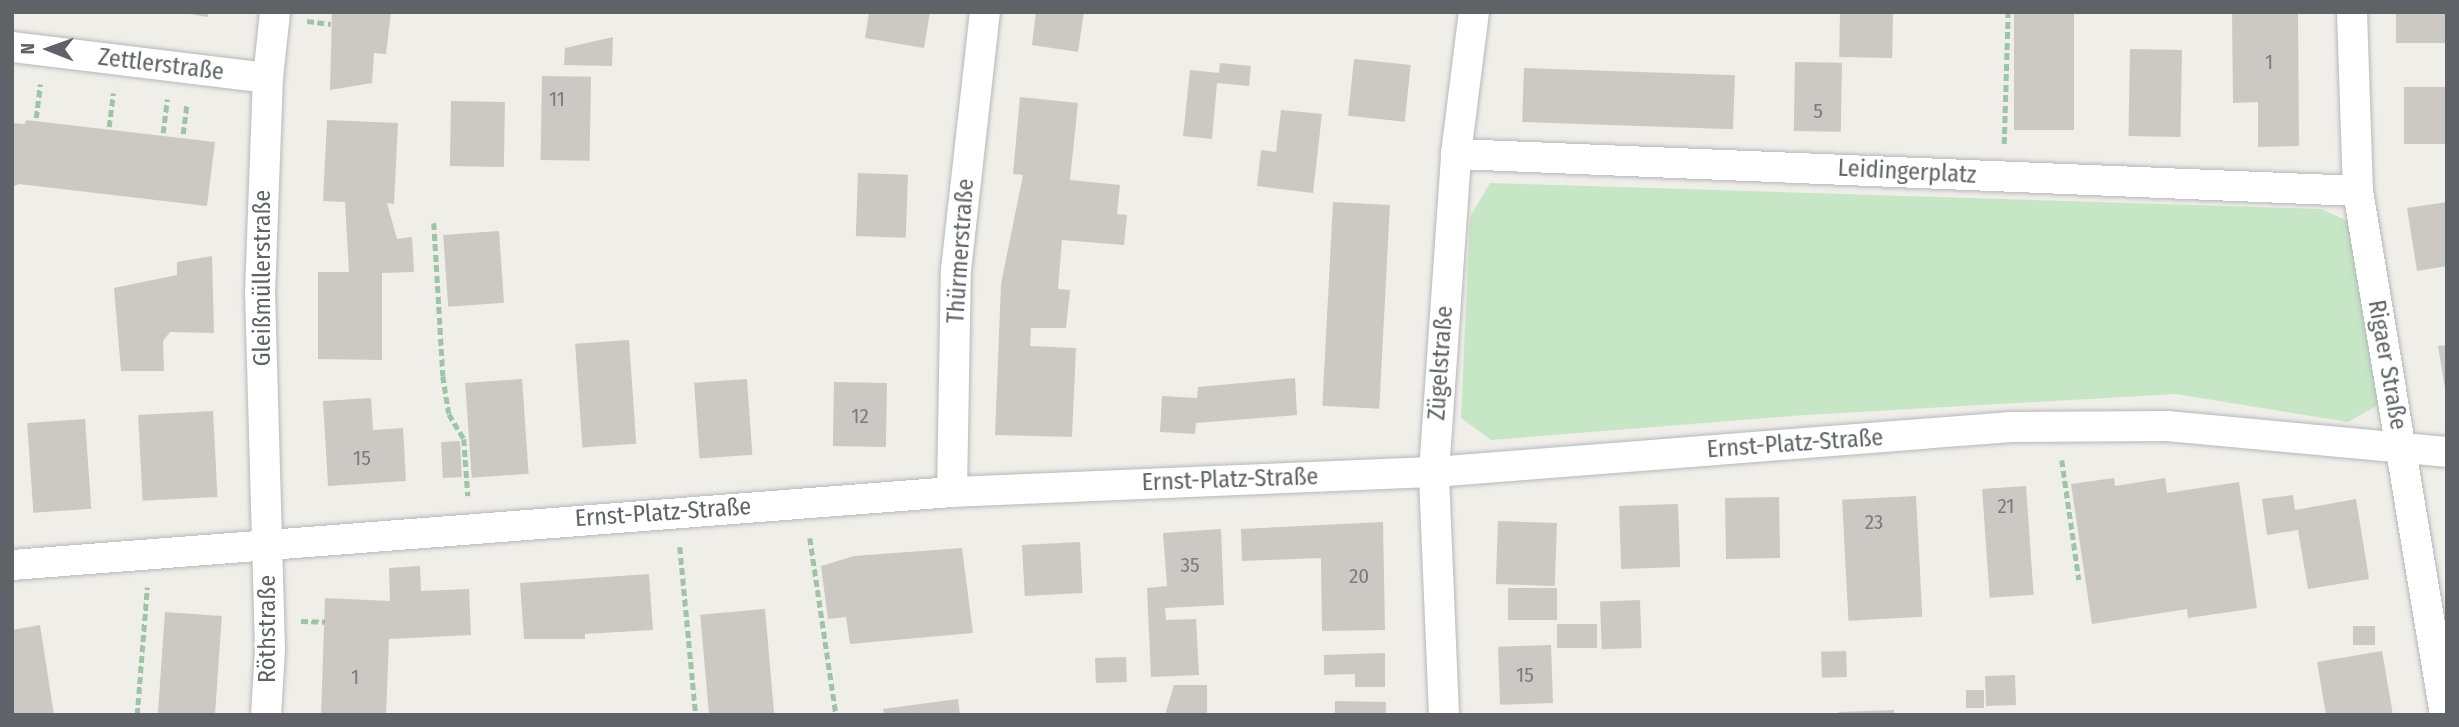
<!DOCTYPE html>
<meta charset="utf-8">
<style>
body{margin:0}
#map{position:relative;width:2459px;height:727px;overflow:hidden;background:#f0eee8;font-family:"Fira Sans Condensed",sans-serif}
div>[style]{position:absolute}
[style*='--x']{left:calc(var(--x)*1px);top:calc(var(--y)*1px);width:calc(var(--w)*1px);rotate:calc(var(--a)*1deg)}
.green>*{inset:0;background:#c7e6c6}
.building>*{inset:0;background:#ccc9c4;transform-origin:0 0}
.path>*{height:4.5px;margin-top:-2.25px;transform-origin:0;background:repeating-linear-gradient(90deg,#9ec4a8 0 7px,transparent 0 10.5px)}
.roads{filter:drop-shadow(0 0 2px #b5b8bb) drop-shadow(0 0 2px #b5b8bb)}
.minor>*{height:30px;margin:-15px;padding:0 15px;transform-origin:15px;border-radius:15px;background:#fff}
span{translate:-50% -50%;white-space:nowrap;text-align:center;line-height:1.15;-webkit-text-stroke:5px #fff;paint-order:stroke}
.number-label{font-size:21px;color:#7a7c7e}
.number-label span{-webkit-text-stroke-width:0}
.street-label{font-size:24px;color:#5f6367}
.frame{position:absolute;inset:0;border:14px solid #5f6367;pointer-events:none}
.north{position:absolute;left:14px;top:14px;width:70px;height:70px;-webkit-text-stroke:5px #fff;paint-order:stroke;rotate:271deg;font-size:19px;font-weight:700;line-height:28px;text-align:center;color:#5f6367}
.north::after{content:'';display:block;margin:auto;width:24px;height:32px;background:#5f6367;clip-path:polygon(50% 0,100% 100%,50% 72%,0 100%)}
</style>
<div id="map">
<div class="green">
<i style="clip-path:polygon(1490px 183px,2321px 209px,2352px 223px,2382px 403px,2348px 422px,2176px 394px,1805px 415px,1491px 440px,1461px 418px,1470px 217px)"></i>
</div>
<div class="building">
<i style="clip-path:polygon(178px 12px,208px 12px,208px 17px)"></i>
<i style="clip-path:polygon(332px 12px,391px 12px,386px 54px,374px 53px,372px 83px,330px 90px)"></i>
<i style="clip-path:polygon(869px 12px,930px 12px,924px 48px,865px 38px)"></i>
<i style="clip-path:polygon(1036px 12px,1084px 12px,1078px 52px,1032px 45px)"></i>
<i style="left:1840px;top:12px;width:53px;height:45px;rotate:1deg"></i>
<i style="left:2014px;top:12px;width:60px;height:118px"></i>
<i style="clip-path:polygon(2232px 12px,2298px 12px,2299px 146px,2258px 147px,2258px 102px,2233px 103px)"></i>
<i style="left:2396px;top:12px;width:51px;height:31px"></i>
<i style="clip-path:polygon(613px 37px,612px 66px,564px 65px,565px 48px)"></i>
<i style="left:2130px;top:49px;width:52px;height:87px;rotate:1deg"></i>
<i style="left:1354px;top:59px;width:57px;height:57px;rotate:6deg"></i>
<i style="left:1795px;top:62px;width:47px;height:69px;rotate:1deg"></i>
<i style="clip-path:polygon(1220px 63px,1251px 66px,1249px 86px,1217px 83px,1212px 139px,1183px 136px,1190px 70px,1219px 73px)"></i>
<i style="left:1524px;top:68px;width:211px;height:54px;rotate:2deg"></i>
<i style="left:542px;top:76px;width:49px;height:84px;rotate:1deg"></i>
<i style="left:2447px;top:87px;width:57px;height:43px;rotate:90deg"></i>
<i style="clip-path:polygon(1020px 97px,1078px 103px,1070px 180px,1120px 185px,1117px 214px,1127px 215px,1124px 245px,1062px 240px,1058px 289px,1070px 290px,1066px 328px,1031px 328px,1030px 346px,1076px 348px,1072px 437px,995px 435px,1001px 284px,1023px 175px,1013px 174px)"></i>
<i style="left:451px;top:101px;width:54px;height:65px;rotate:1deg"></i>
<i style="clip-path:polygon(1281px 110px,1322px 114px,1313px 193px,1257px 186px,1261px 150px,1276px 152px)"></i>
<i style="clip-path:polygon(26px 120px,215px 142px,207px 206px,19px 184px,12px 187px,12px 123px,25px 124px)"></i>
<i style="clip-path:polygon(327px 120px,398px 123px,394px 204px,387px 203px,397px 239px,412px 237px,414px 272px,382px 273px,382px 360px,318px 359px,318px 272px,349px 272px,345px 202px,323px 201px)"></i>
<i style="left:858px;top:173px;width:50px;height:63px;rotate:2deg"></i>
<i style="left:1333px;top:202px;width:57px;height:204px;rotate:3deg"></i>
<i style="clip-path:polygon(2447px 202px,2447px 266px,2417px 271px,2407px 208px)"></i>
<i style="left:499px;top:231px;width:72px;height:56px;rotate:86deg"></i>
<i style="clip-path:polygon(212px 256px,214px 333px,170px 332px,163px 341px,164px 371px,121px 371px,114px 288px,177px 275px,177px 262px)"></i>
<i style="left:629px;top:340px;width:104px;height:54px;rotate:86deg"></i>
<i style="clip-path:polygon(2447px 345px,2447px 389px,2445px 389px,2438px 346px)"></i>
<i style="clip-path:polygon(1295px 378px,1297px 415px,1196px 423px,1195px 434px,1160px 432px,1162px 396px,1197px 398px,1198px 387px)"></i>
<i style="left:522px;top:379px;width:95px;height:57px;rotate:86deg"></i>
<i style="left:747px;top:379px;width:76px;height:53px;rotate:86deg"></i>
<i style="left:834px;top:382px;width:53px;height:64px;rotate:1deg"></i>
<i style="clip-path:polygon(371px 398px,373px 430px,403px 428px,406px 481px,328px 486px,323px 401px)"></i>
<i style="left:213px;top:411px;width:86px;height:75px;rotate:87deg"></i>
<i style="left:85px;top:419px;width:90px;height:58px;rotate:86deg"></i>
<i style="left:460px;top:441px;width:36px;height:19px;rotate:87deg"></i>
<i style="clip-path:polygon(2114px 478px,2115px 486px,2165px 478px,2167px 493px,2239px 482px,2257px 608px,2188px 618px,2187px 609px,2092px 624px,2071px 484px)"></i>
<i style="left:2026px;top:486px;width:109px;height:44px;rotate:86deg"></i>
<i style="clip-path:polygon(2293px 495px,2295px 510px,2356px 499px,2369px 579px,2308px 589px,2298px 530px,2267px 535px,2262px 499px)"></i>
<i style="left:1916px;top:496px;width:121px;height:74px;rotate:87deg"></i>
<i style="left:1779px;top:497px;width:61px;height:54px;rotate:89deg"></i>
<i style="left:1678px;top:504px;width:63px;height:59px;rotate:88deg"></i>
<i style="left:1498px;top:521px;width:59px;height:63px;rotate:2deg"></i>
<i style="clip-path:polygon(1383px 522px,1385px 630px,1322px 631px,1321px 558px,1242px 561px,1241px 529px)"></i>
<i style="clip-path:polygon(1221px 529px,1224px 605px,1165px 608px,1166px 620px,1196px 619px,1199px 675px,1151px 677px,1147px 588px,1167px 586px,1163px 533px)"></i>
<i style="left:1080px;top:542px;width:51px;height:58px;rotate:87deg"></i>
<i style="clip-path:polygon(962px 548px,973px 633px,850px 644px,846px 617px,828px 619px,821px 566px,854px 556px)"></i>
<i style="clip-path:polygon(420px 566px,421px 591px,469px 589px,471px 635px,389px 639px,386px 715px,321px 715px,325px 598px,390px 601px,389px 568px)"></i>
<i style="clip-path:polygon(649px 574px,653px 630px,585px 634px,585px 639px,524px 639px,520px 583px)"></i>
<i style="left:1508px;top:588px;width:49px;height:32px"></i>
<i style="left:1640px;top:600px;width:48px;height:40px;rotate:88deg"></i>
<i style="left:765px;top:609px;width:106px;height:65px;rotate:85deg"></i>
<i style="left:165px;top:612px;width:57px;height:103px;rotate:4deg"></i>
<i style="left:1557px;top:624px;width:40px;height:24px"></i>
<i style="clip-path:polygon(40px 625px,54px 715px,12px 715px,12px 630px)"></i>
<i style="left:2353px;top:626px;width:22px;height:19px"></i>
<i style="left:1551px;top:645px;width:58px;height:53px;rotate:88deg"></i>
<i style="left:1846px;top:651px;width:26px;height:25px;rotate:88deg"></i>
<i style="clip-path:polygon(2382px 651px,2393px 715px,2326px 715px,2317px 662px)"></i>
<i style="clip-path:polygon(1385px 653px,1385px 687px,1355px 687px,1355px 674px,1324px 675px,1324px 655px)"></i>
<i style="left:1126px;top:657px;width:25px;height:31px;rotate:88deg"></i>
<i style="left:2015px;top:675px;width:30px;height:30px;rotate:88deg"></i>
<i style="clip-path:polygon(1174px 685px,1207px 685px,1207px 715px,1165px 715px)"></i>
<i style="left:1984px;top:690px;width:18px;height:18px;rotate:90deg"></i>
<i style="clip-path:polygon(958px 699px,960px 715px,884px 715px,883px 709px)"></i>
<i style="left:1335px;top:701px;width:51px;height:14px;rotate:1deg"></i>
<i style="clip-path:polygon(1894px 710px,1894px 715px,1839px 715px,1839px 712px)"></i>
</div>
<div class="path">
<i style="--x:307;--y:21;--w:24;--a:7"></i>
<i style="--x:36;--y:118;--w:34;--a:-83"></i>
<i style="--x:109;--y:127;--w:34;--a:-83"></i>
<i style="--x:163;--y:133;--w:34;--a:-83"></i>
<i style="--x:183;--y:134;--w:31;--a:-83"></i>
<i style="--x:2004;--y:144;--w:132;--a:-88.3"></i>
<i style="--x:434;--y:223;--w:153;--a:86.6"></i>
<i style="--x:443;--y:376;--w:38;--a:81"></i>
<i style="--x:449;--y:414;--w:29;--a:59"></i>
<i style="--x:464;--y:439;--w:57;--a:86"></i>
<i style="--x:2062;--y:460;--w:121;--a:81.9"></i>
<i style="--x:810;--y:538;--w:179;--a:81.6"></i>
<i style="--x:680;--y:547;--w:169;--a:84.6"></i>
<i style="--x:301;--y:621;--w:24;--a:2"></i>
<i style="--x:137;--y:715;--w:128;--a:-85.5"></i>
</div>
<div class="roads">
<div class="minor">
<i style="--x:2352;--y:12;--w:179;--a:88.1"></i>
<i style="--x:2358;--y:191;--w:531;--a:80.57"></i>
<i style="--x:12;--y:47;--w:258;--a:6.9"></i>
<i style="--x:1456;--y:154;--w:903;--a:2.35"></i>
<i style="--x:952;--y:492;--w:222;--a:-89"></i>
<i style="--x:956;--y:270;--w:260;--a:-83.6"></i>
<i style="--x:12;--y:565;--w:943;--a:-4.44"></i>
<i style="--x:952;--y:492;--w:482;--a:-2.4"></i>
<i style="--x:1434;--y:472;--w:579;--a:-4.46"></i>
<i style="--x:2011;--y:427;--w:156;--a:-0.4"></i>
<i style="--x:2167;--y:426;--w:281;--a:5.3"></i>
<i style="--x:266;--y:715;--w:66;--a:-86.5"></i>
<i style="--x:270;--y:649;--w:355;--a:-91.6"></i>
<i style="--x:260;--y:294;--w:216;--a:-87.9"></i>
<i style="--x:268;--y:78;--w:66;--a:-83.9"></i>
<i style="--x:1444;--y:715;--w:243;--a:-92.4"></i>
<i style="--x:1434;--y:472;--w:319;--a:-86"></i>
<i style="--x:1456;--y:154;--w:143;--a:-82.8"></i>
</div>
</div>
<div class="number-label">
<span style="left:2269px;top:62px">1</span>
<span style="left:557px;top:99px">11</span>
<span style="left:1818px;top:111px">5</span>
<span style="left:860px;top:416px">12</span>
<span style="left:362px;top:458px">15</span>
<span style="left:2006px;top:506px">21</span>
<span style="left:1874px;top:522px">23</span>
<span style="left:1190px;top:565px">35</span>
<span style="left:1359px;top:576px">20</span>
<span style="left:1525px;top:675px">15</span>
<span style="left:355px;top:677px">1</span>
</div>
<div class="street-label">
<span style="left:161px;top:65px;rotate:7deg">Zettlerstraße</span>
<span style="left:1907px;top:172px;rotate:3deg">Leidingerplatz</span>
<span style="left:961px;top:251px;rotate:-86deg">Thürmerstraße</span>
<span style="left:263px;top:278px;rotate:-90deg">Gleißmüllerstraße</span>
<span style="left:1441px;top:363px;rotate:-86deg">Zügelstraße</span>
<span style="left:2387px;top:365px;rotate:80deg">Rigaer Straße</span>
<span style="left:1795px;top:444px;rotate:-4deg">Ernst-Platz-Straße</span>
<span style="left:1230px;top:480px;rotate:-2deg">Ernst-Platz-Straße</span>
<span style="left:663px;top:513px;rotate:-4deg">Ernst-Platz-Straße</span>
<span style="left:268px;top:629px;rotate:-90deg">Röthstraße</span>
</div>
<div class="frame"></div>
<div class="north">N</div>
</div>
